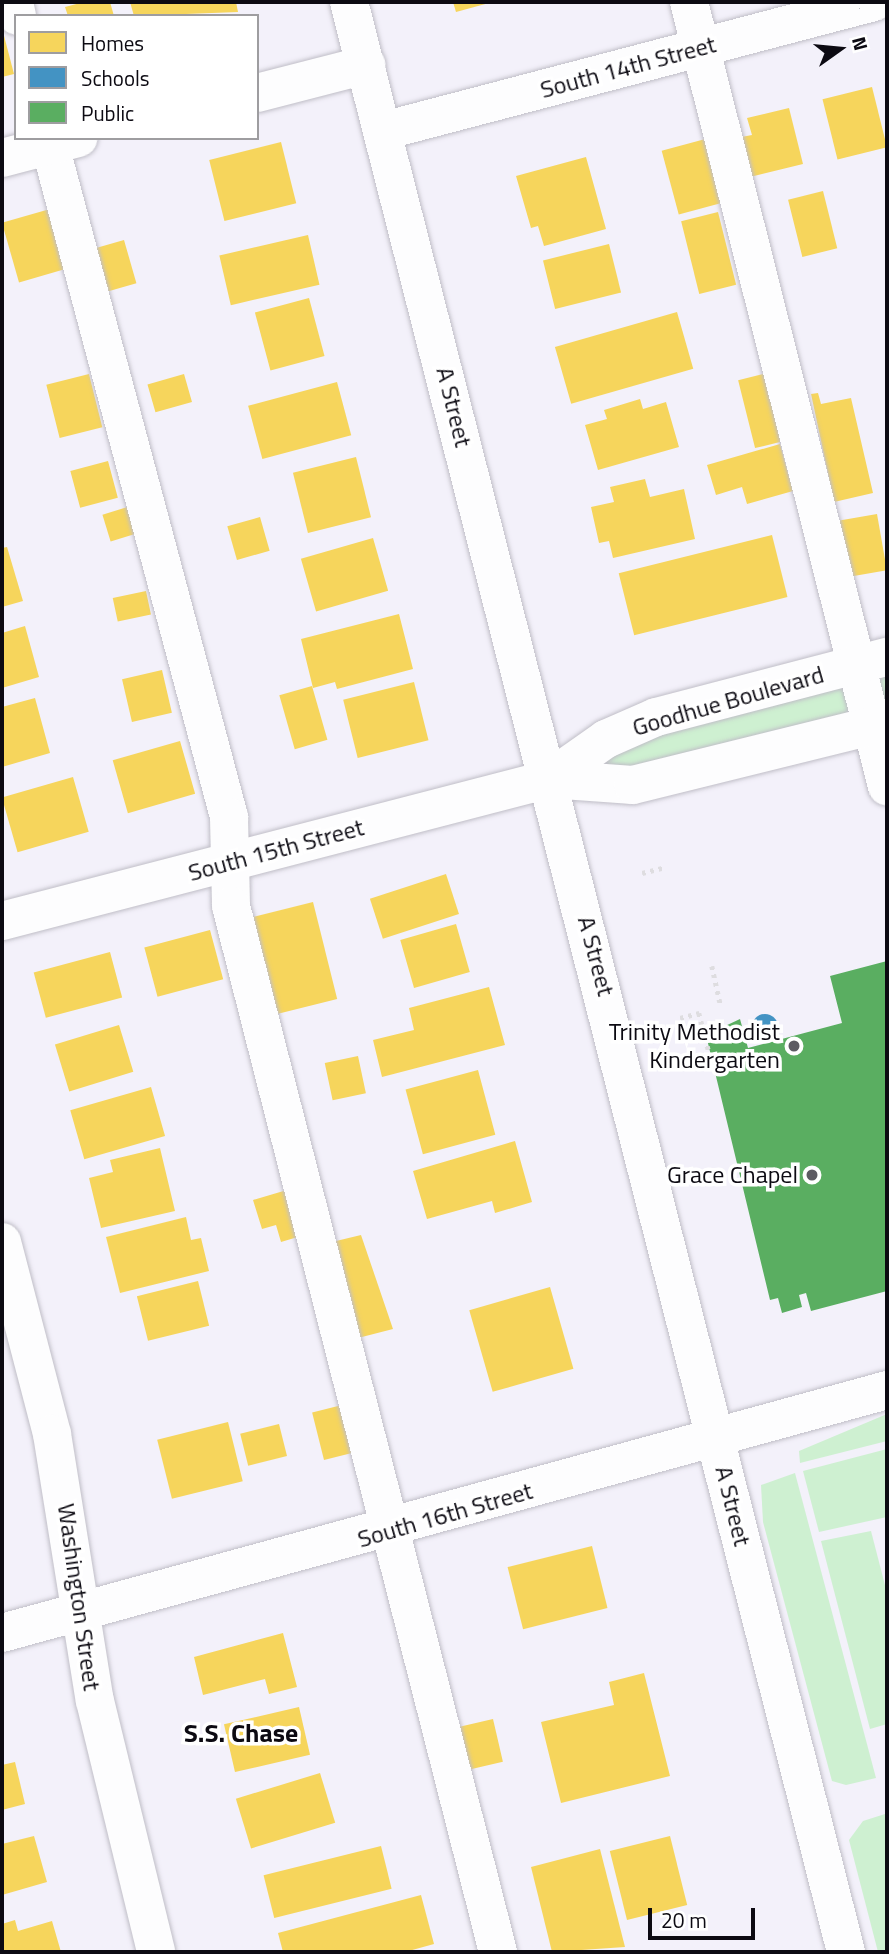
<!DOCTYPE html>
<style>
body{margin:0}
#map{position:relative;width:889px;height:1954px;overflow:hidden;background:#f3f1fa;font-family:"Titillium Web",sans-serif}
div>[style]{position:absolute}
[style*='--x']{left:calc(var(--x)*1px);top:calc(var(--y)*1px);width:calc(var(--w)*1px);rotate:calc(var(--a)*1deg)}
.green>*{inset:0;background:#cef0d1}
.homes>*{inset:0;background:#f6d55c;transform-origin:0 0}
.schools>*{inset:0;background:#4393c3}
.round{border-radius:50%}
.public>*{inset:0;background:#5aae61}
.path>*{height:4.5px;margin-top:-2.25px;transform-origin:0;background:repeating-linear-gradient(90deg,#dedde0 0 3.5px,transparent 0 8.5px)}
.roads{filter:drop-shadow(0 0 2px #c0bec7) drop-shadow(0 0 2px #c0bec7)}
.minor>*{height:38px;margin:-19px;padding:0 19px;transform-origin:19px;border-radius:19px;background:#fdfdfe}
.major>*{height:38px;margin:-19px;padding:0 19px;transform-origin:19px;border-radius:19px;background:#fdfdfe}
.dots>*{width:19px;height:19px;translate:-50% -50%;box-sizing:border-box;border:4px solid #fff;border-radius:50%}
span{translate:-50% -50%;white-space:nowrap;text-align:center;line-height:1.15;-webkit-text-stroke:7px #fff;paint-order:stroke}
.street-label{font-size:24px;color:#0c0a12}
.poi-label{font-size:24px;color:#0c0a12}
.right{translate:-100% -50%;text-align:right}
.neighbourhood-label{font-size:26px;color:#0c0a12;font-weight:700}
.frame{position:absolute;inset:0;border:4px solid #0c0a12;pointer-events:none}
.legend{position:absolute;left:14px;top:14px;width:245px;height:126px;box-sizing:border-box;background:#fff;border:2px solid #9e9da0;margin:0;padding:9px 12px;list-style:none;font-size:21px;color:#0c0a12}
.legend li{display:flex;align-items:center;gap:14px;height:35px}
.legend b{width:35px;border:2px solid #9e9da0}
.north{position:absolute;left:805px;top:14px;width:70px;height:70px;-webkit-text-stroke:5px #fff;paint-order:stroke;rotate:75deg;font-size:19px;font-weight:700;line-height:28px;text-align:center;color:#0c0a12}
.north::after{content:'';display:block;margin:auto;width:24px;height:32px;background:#0c0a12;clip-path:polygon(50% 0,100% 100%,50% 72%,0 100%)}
.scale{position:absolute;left:648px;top:1908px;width:107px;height:32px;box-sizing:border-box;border:4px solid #0c0a12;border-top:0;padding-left:9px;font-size:21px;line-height:24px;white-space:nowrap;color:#0c0a12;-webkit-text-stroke:5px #fff;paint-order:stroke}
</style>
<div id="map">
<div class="green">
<i style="clip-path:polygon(887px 657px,887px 722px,614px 783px,591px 749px)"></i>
<i style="clip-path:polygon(887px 1414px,887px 1441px,800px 1463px,799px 1451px)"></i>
<i style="clip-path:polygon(887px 1449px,887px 1517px,819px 1532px,803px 1471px)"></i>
<i style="clip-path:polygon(795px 1473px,876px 1778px,846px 1785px,832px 1781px,763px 1522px,761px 1485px)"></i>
<i style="clip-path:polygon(871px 1531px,887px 1593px,887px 1724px,870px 1729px,821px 1541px)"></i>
<i style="clip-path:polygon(885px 1814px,887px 1952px,878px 1952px,849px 1840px,863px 1821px)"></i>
</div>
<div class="homes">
<i style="clip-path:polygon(84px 2px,110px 2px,114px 16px,68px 16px,65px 7px)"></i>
<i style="clip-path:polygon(130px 2px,236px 2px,238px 12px,134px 16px)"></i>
<i style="clip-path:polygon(453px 2px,489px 2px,489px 3px,456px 12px)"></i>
<i style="clip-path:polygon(2px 28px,14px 74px,2px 77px)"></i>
<i style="left:872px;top:87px;width:62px;height:51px;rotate:76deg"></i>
<i style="clip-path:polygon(789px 108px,803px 164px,746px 178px,736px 138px,752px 135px,747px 118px)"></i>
<i style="left:709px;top:138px;width:66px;height:49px;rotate:75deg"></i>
<i style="left:281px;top:142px;width:63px;height:74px;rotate:76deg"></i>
<i style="clip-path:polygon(586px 157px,606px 229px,544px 246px,538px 226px,531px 228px,516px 176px)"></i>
<i style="left:823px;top:191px;width:59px;height:36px;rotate:76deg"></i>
<i style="left:50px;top:209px;width:62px;height:50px;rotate:74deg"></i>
<i style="left:718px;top:212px;width:75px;height:38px;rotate:76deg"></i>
<i style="left:308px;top:235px;width:51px;height:91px;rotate:77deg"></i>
<i style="left:124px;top:240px;width:45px;height:29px;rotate:74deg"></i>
<i style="left:609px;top:244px;width:50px;height:68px;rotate:76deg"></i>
<i style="left:309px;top:298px;width:60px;height:56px;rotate:75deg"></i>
<i style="left:677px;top:312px;width:59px;height:127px;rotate:74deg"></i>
<i style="left:775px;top:371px;width:70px;height:38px;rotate:76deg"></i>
<i style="left:89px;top:374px;width:55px;height:44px;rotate:76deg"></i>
<i style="left:184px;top:374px;width:29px;height:38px;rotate:74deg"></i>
<i style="left:337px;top:382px;width:55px;height:92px;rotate:75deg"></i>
<i style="clip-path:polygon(818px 393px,821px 404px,851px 398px,873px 493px,834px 502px,811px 394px)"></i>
<i style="clip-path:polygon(640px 399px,643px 409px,666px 402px,679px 447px,598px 470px,585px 425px,607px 419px,604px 410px)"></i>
<i style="clip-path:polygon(780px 444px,793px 491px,747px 504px,742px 487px,716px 495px,707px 465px)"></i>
<i style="left:356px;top:457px;width:62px;height:65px;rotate:76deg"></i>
<i style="left:108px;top:461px;width:38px;height:39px;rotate:75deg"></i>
<i style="clip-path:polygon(645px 479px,650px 497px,684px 489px,695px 539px,613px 558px,609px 541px,599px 543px,591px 507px,614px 502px,610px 487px)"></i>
<i style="left:134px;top:505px;width:28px;height:33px;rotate:73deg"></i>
<i style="left:877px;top:514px;width:57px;height:38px;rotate:80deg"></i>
<i style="left:260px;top:517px;width:35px;height:34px;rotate:74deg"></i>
<i style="left:772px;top:535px;width:64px;height:158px;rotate:76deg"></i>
<i style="left:373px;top:538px;width:55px;height:75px;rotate:74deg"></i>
<i style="clip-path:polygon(7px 547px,23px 601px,2px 607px,2px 548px)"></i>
<i style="left:146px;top:591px;width:24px;height:34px;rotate:78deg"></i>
<i style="clip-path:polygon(399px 614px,413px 669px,337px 689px,335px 682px,313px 688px,301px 639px)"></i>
<i style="clip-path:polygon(25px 626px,39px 677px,2px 688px,2px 633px)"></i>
<i style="left:162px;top:670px;width:44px;height:41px;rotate:77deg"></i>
<i style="left:414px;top:682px;width:60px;height:73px;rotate:76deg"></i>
<i style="left:312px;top:686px;width:56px;height:34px;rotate:74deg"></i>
<i style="clip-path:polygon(35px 698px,50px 753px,2px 767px,2px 707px)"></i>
<i style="left:180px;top:741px;width:55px;height:70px;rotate:74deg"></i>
<i style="left:73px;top:777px;width:57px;height:74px;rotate:74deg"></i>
<i style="left:446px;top:874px;width:42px;height:80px;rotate:72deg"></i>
<i style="left:313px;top:902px;width:100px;height:65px;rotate:76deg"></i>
<i style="left:456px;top:924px;width:50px;height:58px;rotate:74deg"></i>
<i style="left:210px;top:930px;width:51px;height:68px;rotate:75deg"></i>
<i style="left:110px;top:952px;width:47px;height:79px;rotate:75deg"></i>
<i style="clip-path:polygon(489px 987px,505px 1045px,382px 1077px,373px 1040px,414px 1030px,409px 1008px)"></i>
<i style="left:119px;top:1025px;width:49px;height:67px;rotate:73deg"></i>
<i style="left:358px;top:1056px;width:38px;height:34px;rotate:78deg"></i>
<i style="left:478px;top:1070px;width:67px;height:75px;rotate:75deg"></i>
<i style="left:151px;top:1087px;width:51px;height:84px;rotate:74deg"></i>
<i style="clip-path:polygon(515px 1141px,532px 1202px,495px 1213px,492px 1201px,427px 1219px,413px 1171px)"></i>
<i style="clip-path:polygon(160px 1148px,175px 1211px,101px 1228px,89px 1178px,113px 1172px,110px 1160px)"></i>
<i style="clip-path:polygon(297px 1187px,311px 1233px,281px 1242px,276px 1225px,262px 1229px,253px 1200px)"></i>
<i style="clip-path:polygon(186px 1217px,191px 1240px,201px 1238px,209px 1271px,120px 1293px,106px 1237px)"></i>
<i style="clip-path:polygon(361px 1235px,393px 1329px,358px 1338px,332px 1242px)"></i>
<i style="left:198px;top:1281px;width:46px;height:63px;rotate:76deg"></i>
<i style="left:550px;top:1287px;width:85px;height:84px;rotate:74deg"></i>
<i style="left:350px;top:1403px;width:49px;height:39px;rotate:76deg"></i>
<i style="left:228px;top:1422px;width:61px;height:73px;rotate:76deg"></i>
<i style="left:279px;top:1424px;width:33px;height:40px;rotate:76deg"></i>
<i style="left:592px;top:1546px;width:64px;height:87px;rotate:76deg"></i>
<i style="clip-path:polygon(283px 1633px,297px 1687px,269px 1694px,265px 1679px,203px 1695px,194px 1657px)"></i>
<i style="clip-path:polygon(644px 1673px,670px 1776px,561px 1803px,541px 1722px,614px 1705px,609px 1682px)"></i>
<i style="left:299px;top:1707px;width:49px;height:77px;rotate:77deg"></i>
<i style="left:493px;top:1719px;width:44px;height:43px;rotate:77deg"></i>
<i style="clip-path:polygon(15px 1762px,25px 1804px,2px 1810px,2px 1765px)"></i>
<i style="left:320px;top:1773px;width:52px;height:88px;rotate:73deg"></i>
<i style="clip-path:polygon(34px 1836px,47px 1882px,2px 1895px,2px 1844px)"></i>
<i style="left:670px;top:1836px;width:71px;height:62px;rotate:76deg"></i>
<i style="left:381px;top:1846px;width:44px;height:121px;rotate:76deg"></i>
<i style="clip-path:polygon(600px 1849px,625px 1947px,552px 1952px,531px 1867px)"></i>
<i style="clip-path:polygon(421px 1895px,434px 1944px,405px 1952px,283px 1952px,278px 1933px)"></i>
<i style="clip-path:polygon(15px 1920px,18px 1931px,52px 1921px,61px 1952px,2px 1952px,2px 1924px)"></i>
</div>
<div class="schools">
<i class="round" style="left:752px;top:1014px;width:26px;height:26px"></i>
</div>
<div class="public">
<i style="clip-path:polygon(887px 961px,887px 1291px,811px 1311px,806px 1293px,799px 1295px,802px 1307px,782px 1313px,778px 1298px,770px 1300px,706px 1035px,740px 1019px,748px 1048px,842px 1023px,830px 976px)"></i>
</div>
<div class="path">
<i style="--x:642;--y:873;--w:21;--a:-14"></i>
<i style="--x:712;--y:966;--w:42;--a:77.6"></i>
<i style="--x:680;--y:1018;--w:20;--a:-15"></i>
<i style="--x:699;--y:1013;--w:44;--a:75.7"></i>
</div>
<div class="roads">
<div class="minor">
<i style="--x:14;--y:2;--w:14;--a:78"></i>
<i style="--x:689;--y:2;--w:809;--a:75.83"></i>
<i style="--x:257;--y:93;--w:113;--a:-14.4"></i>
<i style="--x:383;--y:131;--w:508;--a:-14.72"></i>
<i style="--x:48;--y:138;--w:703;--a:75.07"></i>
<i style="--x:229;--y:817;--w:89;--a:88.7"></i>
<i style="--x:231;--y:906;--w:1080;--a:75.68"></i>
<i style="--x:2;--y:158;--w:79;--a:-14.7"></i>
<i style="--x:549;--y:779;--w:70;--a:-35.1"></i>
<i style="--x:606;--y:739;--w:55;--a:-23.7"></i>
<i style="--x:656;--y:717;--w:239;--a:-14.6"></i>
<i style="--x:2;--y:921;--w:565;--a:-14.55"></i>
<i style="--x:549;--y:779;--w:84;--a:4.1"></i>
<i style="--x:633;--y:785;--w:262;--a:-13.9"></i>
<i style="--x:2;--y:1242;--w:198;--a:75.4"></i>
<i style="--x:52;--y:1434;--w:270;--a:80.9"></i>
<i style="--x:95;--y:1701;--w:258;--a:76.3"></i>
</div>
<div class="major">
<i style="--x:349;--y:2;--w:2012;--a:75.7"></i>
<i style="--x:2;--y:1633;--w:918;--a:-15.35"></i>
</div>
</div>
<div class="dots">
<i style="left:794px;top:1046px;background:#5d5b63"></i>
<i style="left:812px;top:1175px;background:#5d5b63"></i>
</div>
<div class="street-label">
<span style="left:628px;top:67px;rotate:-15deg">South 14th Street</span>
<span style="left:454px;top:407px;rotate:76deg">A Street</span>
<span style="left:728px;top:701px;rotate:-16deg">Goodhue Boulevard</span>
<span style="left:276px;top:850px;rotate:-15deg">South 15th Street</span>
<span style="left:596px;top:956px;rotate:75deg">A Street</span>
<span style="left:733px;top:1506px;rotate:76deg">A Street</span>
<span style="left:445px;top:1515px;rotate:-16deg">South 16th Street</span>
<span style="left:79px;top:1597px;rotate:82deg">Washington Street</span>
</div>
<div class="poi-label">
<span class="right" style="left:780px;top:1046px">Trinity Methodist<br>Kindergarten</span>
<span class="right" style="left:798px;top:1175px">Grace Chapel</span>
</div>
<div class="neighbourhood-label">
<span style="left:241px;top:1733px">S.S. Chase</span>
</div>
<div class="frame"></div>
<ul class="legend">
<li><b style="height:19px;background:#f6d55c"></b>Homes</li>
<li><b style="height:19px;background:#4393c3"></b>Schools</li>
<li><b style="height:19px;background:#5aae61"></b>Public</li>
</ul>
<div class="north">N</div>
<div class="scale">20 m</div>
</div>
